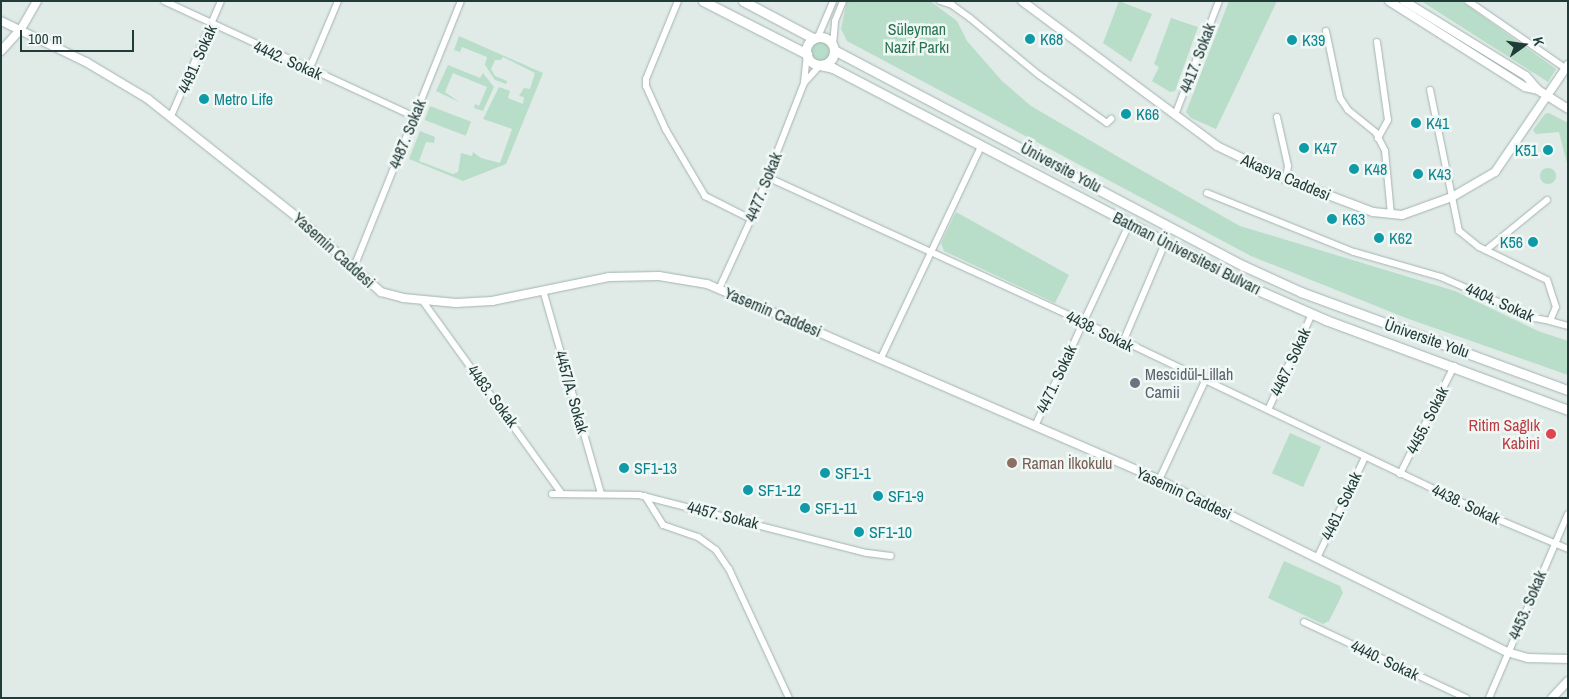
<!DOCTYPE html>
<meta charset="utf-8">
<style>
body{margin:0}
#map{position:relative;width:1569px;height:699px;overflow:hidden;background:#e0ebe8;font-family:"Archivo Narrow",sans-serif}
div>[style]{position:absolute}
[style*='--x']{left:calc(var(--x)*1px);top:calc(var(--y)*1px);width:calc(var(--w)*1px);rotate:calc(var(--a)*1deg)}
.green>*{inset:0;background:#b8ddc8;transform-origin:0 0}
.round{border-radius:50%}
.roads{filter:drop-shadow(0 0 1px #a3b3b0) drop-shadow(0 0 1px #a3b3b0)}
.minor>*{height:6px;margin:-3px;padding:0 3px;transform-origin:3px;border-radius:3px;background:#fff}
.tertiary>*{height:8px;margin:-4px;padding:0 4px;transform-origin:4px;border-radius:4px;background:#fff}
.secondary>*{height:9px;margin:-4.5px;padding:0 4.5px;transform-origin:4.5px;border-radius:4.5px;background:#fff}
.secondary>.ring{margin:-4.5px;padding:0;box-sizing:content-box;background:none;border:9px solid #fff;border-radius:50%}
.dots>*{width:14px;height:14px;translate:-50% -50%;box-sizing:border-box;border:2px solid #f0f8f5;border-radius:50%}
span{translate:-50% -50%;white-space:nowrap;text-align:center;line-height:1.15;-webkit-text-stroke:5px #f0f8f5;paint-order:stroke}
.park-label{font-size:16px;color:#2a7352}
.culture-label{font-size:16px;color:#0d838f}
.left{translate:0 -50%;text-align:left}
.right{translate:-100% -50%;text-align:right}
.street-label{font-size:16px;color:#213b39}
.worship-label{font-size:16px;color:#5b616d}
.health-label{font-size:16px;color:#be3a42}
.education-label{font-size:16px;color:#785e54}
.frame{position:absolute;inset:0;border:2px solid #213b39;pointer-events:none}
.north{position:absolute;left:1499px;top:20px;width:50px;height:50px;-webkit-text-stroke:4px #f0f8f5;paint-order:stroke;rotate:76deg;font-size:14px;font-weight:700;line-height:20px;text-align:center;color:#213b39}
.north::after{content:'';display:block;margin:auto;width:18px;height:22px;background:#213b39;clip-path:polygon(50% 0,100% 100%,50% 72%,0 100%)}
.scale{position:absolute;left:20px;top:30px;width:114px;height:22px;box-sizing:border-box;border:2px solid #213b39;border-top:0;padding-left:6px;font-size:15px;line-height:18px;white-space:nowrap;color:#213b39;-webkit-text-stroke:4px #f0f8f5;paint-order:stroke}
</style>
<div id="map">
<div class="green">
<i style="clip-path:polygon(847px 1px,930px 1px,957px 21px,967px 41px,1002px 81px,1031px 106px,1134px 166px,1240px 226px,1455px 291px,1538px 331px,1568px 341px,1568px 375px,1406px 318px,1251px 256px,847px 41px,841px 29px)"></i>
<i style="clip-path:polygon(1119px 1px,1152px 14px,1131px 62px,1103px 43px)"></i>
<i style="clip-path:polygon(1229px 1px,1277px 1px,1216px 129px,1191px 118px,1186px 112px)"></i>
<i style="clip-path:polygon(1421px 1px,1461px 1px,1556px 69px,1548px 82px)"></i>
<i style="clip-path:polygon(1171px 18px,1198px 27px,1175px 91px,1170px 92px,1152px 81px,1159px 67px,1154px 64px)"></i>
<i style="clip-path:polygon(459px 36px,543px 73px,506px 164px,463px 181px,409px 159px,420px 131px,435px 137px,434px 143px,426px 142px,419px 161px,453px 174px,458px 172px,461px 153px,472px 156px,473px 152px,481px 158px,500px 163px,512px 129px,483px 119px,499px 87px,510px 91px,508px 98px,523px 104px,524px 97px,519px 96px,524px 88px,530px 89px,535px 73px,503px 57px,501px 60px,495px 60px,491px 69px,495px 76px,507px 81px,506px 84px,495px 80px,485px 65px,487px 57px,462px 47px,460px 52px,454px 50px)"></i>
<i class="round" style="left:809px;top:40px;width:22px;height:22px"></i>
<i style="clip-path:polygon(448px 65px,480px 78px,483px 73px,494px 87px,483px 111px,474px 108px,475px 104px,479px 106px,487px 87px,453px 73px,445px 92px,459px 102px,436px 91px)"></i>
<i style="left:430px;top:106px;width:44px;height:15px;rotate:21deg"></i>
<i style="clip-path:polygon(1549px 113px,1568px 123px,1568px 167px,1559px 132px,1536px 134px,1533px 130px,1545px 114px)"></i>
<i class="round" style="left:1540px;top:168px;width:16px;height:16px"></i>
<i style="clip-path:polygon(956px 212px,1069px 275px,1055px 303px,944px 251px,941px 243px)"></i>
<i style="left:1290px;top:433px;width:34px;height:44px;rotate:24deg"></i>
<i style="clip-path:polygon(1284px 561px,1340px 586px,1343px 593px,1329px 621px,1323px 624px,1268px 598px)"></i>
</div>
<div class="roads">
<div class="minor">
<i style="--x:164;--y:1;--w:274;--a:24.8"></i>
<i style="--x:678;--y:1;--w:84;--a:112.3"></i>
<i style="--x:646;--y:79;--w:7;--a:90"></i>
<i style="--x:646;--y:86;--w:48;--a:65.6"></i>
<i style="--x:666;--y:130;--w:77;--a:59.4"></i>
<i style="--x:705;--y:196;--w:51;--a:26.6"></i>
<i style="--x:940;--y:1;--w:13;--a:18"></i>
<i style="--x:952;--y:5;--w:22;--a:36"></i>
<i style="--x:970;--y:18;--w:89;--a:39.6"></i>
<i style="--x:1039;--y:75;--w:83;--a:35.2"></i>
<i style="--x:1107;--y:123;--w:6;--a:-45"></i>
<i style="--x:1468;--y:1;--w:121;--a:34.6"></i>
<i style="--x:1326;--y:31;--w:68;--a:78.2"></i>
<i style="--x:1340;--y:98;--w:14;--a:56"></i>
<i style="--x:1348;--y:110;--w:36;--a:39"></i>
<i style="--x:1376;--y:133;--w:20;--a:63"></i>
<i style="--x:1385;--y:151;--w:63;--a:84.6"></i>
<i style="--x:818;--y:37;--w:39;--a:-67"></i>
<i style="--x:1377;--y:42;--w:79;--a:82"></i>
<i style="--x:1388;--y:120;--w:21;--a:119"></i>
<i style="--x:833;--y:45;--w:24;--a:-85"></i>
<i style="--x:835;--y:21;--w:22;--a:-68"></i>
<i style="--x:807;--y:54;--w:29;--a:96"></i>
<i style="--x:804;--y:83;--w:24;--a:-48"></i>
<i style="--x:309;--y:70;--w:75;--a:-67.2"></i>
<i style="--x:1175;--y:115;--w:122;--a:-68.9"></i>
<i style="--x:171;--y:116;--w:125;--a:-66.5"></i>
<i style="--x:1277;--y:117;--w:50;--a:77.3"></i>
<i style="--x:1288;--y:166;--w:13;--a:99"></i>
<i style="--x:767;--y:177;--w:334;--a:24.6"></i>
<i style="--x:1071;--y:316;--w:464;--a:25.5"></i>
<i style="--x:1490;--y:516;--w:85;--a:22.9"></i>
<i style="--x:1207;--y:193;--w:158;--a:21.9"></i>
<i style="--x:1354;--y:252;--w:91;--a:16"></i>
<i style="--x:1441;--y:277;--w:103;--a:23.6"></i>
<i style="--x:1535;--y:318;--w:15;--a:11"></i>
<i style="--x:1550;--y:321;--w:15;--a:-67"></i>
<i style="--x:1556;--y:307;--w:28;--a:-108"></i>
<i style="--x:1547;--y:280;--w:76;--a:-154.1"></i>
<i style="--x:1479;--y:247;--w:26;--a:-141"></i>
<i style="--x:1459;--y:231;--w:144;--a:-101.6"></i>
<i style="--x:1486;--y:250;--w:79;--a:-39.3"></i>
<i style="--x:354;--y:267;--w:287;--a:-68.1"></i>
<i style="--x:719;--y:289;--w:77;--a:-65.4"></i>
<i style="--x:751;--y:219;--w:146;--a:-68.7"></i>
<i style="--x:543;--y:290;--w:212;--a:74.1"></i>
<i style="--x:422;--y:300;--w:239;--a:54.2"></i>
<i style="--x:1550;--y:321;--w:19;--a:16"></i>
<i style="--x:1123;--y:342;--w:108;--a:-67"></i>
<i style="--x:881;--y:358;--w:234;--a:-64.7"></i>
<i style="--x:1268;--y:410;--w:106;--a:-65.4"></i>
<i style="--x:1035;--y:426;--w:223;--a:-65"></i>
<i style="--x:1400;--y:474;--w:121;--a:-63.4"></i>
<i style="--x:1159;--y:480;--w:109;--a:-65.1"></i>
<i style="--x:552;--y:494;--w:87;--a:0.7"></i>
<i style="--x:639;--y:495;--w:235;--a:14.3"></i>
<i style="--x:867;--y:553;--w:24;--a:7"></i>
<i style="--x:645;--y:496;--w:34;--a:58"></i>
<i style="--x:663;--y:525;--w:37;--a:19"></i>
<i style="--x:698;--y:537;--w:22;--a:36"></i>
<i style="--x:716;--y:550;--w:23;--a:56"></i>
<i style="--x:729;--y:569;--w:142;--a:65.1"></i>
<i style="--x:1318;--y:556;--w:110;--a:-64.6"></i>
<i style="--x:1304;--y:622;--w:179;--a:25.1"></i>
<i style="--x:1489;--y:698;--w:200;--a:-66.8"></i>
</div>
<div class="tertiary">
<i style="--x:1022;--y:1;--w:243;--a:36.6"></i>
<i style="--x:1217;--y:146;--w:76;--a:25.6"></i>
<i style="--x:1286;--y:179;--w:93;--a:20.8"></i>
<i style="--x:1373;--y:212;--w:29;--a:6"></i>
<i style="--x:1402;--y:215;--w:53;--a:-19.8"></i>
<i style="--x:1452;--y:197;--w:50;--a:-30.2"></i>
<i style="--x:1495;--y:172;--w:130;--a:-55.7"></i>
<i style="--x:1389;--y:1;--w:161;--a:32.3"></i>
<i style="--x:1525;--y:87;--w:13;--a:13"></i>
<i style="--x:1404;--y:1;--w:143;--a:31.6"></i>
<i style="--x:1526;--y:76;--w:18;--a:49"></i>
<i style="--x:1538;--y:90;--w:36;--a:32"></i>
<i style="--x:1;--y:21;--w:94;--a:25.8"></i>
<i style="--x:86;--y:62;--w:72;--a:30.8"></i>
<i style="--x:148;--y:99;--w:190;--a:38.4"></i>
<i style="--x:297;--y:217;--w:113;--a:41.8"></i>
<i style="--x:381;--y:292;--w:23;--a:15"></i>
<i style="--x:403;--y:298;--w:53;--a:5.4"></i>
<i style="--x:456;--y:303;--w:36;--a:-3"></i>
<i style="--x:492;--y:301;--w:119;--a:-11.6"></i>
<i style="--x:609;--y:277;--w:50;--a:-1.1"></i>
<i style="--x:659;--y:276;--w:49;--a:9.5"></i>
<i style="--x:707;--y:284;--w:493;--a:23.4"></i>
<i style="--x:1159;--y:480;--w:388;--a:26.3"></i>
<i style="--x:1507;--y:652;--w:22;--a:16"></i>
<i style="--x:1528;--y:658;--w:40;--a:1.4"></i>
<i style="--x:1;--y:51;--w:30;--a:-48"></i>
<i style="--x:21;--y:29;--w:32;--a:-60"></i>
<i style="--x:1552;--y:698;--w:23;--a:-47"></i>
</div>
<div class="secondary">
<i style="--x:703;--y:1;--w:117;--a:27"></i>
<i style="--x:743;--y:1;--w:79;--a:27.9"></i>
<i class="ring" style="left:806px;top:37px;width:19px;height:19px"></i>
<i style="--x:834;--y:50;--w:463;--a:27.8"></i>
<i style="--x:1244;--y:266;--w:63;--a:24.5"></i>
<i style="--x:1301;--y:292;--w:284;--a:20.2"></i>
<i style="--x:820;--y:65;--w:13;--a:13"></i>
<i style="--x:833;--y:68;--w:474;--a:27.6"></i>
<i style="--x:1253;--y:288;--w:80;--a:23.7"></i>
<i style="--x:1326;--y:320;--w:258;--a:20.4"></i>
</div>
</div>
<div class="dots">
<i style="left:1030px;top:39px;background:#0f9aa8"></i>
<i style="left:1292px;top:40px;background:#0f9aa8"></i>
<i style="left:204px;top:99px;background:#0f9aa8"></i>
<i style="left:1126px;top:114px;background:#0f9aa8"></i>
<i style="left:1416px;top:123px;background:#0f9aa8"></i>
<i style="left:1304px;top:148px;background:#0f9aa8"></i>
<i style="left:1548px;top:150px;background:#0f9aa8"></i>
<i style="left:1354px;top:169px;background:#0f9aa8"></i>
<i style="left:1418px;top:174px;background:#0f9aa8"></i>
<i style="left:1332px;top:219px;background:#0f9aa8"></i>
<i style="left:1379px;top:238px;background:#0f9aa8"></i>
<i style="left:1533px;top:242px;background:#0f9aa8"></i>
<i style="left:1135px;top:383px;background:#6b7280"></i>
<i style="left:1551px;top:434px;background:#e0444e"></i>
<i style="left:1012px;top:463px;background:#8d6e63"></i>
<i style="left:624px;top:468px;background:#0f9aa8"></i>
<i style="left:825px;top:473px;background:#0f9aa8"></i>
<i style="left:748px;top:490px;background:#0f9aa8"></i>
<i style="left:878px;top:496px;background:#0f9aa8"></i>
<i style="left:805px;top:508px;background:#0f9aa8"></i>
<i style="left:859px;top:532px;background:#0f9aa8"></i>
</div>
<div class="park-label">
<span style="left:917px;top:38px">Süleyman<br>Nazif Parkı</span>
</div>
<div class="culture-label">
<span class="left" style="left:1040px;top:39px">K68</span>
<span class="left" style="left:1302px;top:40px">K39</span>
<span class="left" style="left:214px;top:99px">Metro Life</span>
<span class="left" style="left:1136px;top:114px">K66</span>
<span class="left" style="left:1426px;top:123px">K41</span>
<span class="left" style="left:1314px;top:148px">K47</span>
<span class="right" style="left:1538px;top:150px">K51</span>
<span class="left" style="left:1364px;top:169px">K48</span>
<span class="left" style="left:1428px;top:174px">K43</span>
<span class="left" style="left:1342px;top:219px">K63</span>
<span class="left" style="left:1389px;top:238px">K62</span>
<span class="right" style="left:1523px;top:242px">K56</span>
<span class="left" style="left:634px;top:468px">SF1-13</span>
<span class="left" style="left:835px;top:473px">SF1-1</span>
<span class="left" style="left:758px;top:490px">SF1-12</span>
<span class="left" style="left:888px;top:496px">SF1-9</span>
<span class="left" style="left:815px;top:508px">SF1-11</span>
<span class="left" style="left:869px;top:532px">SF1-10</span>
</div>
<div class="street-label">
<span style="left:1197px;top:58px;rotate:-69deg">4417. Sokak</span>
<span style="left:197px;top:59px;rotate:-66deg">4491. Sokak</span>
<span style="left:288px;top:60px;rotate:24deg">4442. Sokak</span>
<span style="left:407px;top:134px;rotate:-68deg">4487. Sokak</span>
<span style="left:1061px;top:167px;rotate:28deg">Üniversite Yolu</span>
<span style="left:1286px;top:177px;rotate:23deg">Akasya Caddesi</span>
<span style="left:763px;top:187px;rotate:-68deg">4477. Sokak</span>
<span style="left:334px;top:250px;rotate:42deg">Yasemin Caddesi</span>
<span style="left:1187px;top:253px;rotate:27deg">Batman Üniversitesi Bulvarı</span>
<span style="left:1500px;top:302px;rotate:24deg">4404. Sokak</span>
<span style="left:773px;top:312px;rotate:23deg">Yasemin Caddesi</span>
<span style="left:1100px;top:331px;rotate:26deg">4438. Sokak</span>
<span style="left:1427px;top:338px;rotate:19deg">Üniversite Yolu</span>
<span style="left:1290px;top:362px;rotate:-65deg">4467. Sokak</span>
<span style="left:1056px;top:379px;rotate:-65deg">4471. Sokak</span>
<span style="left:572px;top:392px;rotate:74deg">4457/A. Sokak</span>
<span style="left:493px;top:396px;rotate:53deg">4483. Sokak</span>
<span style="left:1427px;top:420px;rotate:-63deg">4455. Sokak</span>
<span style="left:1184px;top:493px;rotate:25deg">Yasemin Caddesi</span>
<span style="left:1466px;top:504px;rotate:25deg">4438. Sokak</span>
<span style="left:1341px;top:506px;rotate:-65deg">4461. Sokak</span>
<span style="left:723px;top:515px;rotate:14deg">4457. Sokak</span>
<span style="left:1527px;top:605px;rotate:-67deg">4453. Sokak</span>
<span style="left:1385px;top:660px;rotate:25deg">4440. Sokak</span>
</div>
<div class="worship-label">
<span class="left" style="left:1145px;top:383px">Mescidül-Lillah<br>Camii</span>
</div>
<div class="health-label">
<span class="right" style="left:1540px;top:434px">Ritim Sağlık<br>Kabini</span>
</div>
<div class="education-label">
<span class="left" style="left:1022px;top:463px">Raman İlkokulu</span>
</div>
<div class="frame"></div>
<div class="north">K</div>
<div class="scale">100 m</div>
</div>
